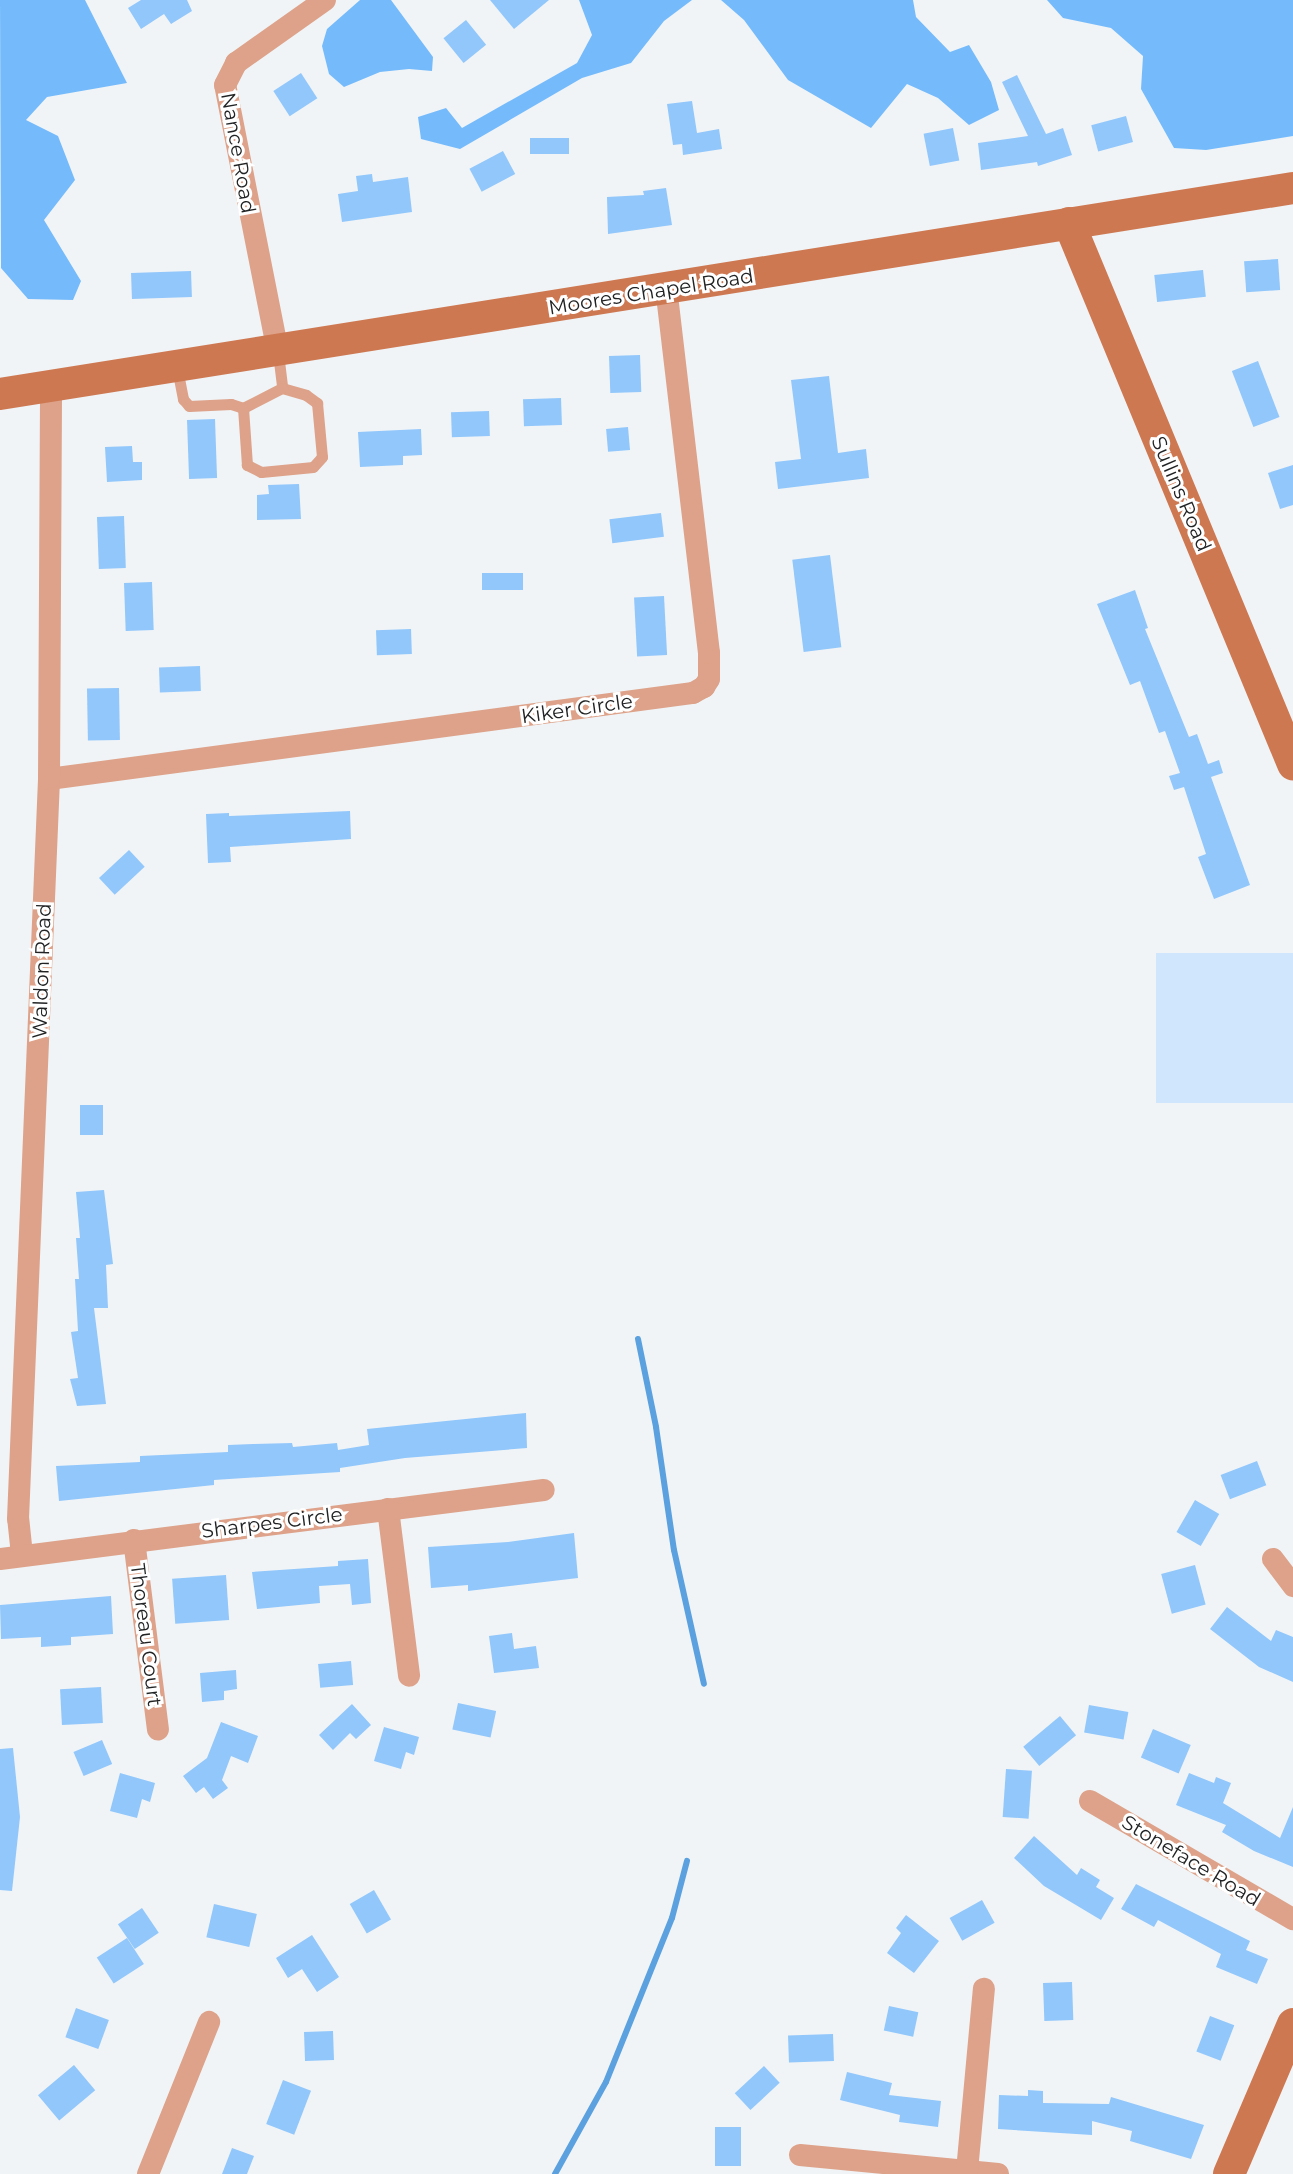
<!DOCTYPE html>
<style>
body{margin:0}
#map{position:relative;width:1293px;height:2174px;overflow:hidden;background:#f0f4f7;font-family:Montserrat,sans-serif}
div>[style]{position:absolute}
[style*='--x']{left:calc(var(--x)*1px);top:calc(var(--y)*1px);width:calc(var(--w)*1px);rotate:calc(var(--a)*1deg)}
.green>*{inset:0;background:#d0e6fc;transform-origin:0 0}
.forest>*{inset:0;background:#75bbfb}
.stream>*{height:6px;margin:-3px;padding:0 3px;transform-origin:3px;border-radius:3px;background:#5ca1df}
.building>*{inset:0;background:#91c7fb;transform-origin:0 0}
.lane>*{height:11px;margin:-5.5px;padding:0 5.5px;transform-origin:5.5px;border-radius:5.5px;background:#dda289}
.street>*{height:22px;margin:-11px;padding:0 11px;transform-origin:11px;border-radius:11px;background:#dda289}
.secondary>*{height:32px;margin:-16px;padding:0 16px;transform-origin:16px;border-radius:16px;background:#ce7852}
span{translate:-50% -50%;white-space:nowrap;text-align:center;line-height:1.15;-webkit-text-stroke:6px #fff;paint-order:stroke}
.street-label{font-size:20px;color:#212223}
</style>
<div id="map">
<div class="green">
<i style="left:1293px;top:953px;width:150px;height:137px;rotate:90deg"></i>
</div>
<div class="forest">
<i style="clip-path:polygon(0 0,85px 0,127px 83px,47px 97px,26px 120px,58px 136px,75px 180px,44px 220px,81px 281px,73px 300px,28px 299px,1px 268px)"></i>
<i style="clip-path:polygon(360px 0,391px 0,433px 57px,432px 71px,409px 69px,380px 72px,344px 87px,329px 74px,322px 46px,327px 29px)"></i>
<i style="clip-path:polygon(579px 0,692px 0,664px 21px,631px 63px,582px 78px,460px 149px,421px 139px,418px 117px,446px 108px,462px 128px,577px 63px,592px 35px)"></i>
<i style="clip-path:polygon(721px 0,913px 0,916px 17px,950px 52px,969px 45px,991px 82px,999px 110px,969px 125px,938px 98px,907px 84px,871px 128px,788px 80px,744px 20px)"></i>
<i style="clip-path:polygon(1047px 0,1293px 0,1293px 136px,1206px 150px,1174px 148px,1141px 89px,1143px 56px,1111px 28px,1063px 18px)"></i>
</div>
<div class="stream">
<i style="--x:638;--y:1339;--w:90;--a:78.4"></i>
<i style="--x:656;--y:1427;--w:124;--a:81.7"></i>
<i style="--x:674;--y:1550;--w:137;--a:77.4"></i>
<i style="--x:555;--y:2174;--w:105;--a:-61"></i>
<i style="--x:606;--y:2082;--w:177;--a:-68.1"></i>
<i style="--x:672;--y:1918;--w:59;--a:-75.3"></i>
</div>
<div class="building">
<i style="clip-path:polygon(141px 0,187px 0,192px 11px,171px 24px,164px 14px,141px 29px,128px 8px)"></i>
<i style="clip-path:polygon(490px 0,549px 0,514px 29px)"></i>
<i style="left:466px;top:20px;width:32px;height:29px;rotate:51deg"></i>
<i style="left:301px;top:73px;width:30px;height:33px;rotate:57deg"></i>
<i style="clip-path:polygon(1017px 75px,1046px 134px,1063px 128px,1072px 155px,1038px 166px,1037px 162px,981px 170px,978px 143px,1028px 136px,1002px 82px)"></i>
<i style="clip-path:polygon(692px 101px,697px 133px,719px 129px,722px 149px,683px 155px,682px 144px,673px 145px,667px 104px)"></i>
<i style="left:1126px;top:116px;width:27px;height:36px;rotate:75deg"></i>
<i style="left:953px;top:128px;width:33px;height:30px;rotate:79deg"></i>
<i style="left:569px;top:138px;width:16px;height:39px;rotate:90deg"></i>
<i style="left:503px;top:151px;width:26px;height:38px;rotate:62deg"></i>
<i style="clip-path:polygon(372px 174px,373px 182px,408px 177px,412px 212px,342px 222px,338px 194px,358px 191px,356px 176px)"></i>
<i style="clip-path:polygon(666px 188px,672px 225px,608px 234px,607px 197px,644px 195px,643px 191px)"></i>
<i style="left:1278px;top:259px;width:31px;height:34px;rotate:86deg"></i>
<i style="left:1203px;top:270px;width:27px;height:49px;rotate:84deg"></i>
<i style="left:191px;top:271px;width:26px;height:60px;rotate:88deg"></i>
<i style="left:640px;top:355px;width:37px;height:31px;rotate:88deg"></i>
<i style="left:1258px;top:361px;width:60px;height:28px;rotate:69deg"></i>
<i style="clip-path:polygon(829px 376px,838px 453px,866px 449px,869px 478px,778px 489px,775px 462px,801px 459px,791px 380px)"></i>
<i style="left:561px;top:398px;width:27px;height:38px;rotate:88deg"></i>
<i style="left:489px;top:411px;width:25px;height:38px;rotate:88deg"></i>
<i style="left:215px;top:419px;width:59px;height:28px;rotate:88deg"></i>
<i style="left:628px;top:427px;width:23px;height:22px;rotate:85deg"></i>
<i style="clip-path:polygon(421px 429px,422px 455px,403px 456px,403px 465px,360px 467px,358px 432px)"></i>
<i style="clip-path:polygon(132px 446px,133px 462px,142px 462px,142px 480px,107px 482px,105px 447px)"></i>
<i style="clip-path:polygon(1293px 465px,1293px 505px,1280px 509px,1268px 473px)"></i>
<i style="clip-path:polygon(299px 484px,301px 519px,257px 520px,257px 495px,269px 494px,268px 485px)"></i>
<i style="left:661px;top:513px;width:24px;height:52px;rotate:83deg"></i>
<i style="left:124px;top:516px;width:52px;height:27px;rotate:88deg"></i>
<i style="left:830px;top:555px;width:93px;height:38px;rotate:83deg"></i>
<i style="left:523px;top:573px;width:17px;height:41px;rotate:90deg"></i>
<i style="left:152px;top:582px;width:48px;height:28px;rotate:88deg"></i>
<i style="clip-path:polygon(1135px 590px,1148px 628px,1145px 629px,1189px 737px,1197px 734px,1208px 764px,1219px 760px,1223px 773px,1211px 777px,1250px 885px,1214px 899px,1198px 857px,1206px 854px,1184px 787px,1174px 790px,1169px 776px,1180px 773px,1165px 731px,1159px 733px,1140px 681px,1130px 685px,1097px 604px)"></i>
<i style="left:664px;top:596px;width:59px;height:30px;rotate:87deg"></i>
<i style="left:411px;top:629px;width:25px;height:35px;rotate:88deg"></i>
<i style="left:200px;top:666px;width:25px;height:41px;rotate:88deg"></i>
<i style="left:119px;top:688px;width:52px;height:32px;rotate:89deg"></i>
<i style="clip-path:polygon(350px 811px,351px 839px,230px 847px,231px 862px,208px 863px,206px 814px,229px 813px,229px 816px)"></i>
<i style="left:129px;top:850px;width:23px;height:41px;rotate:47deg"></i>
<i style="left:80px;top:1105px;width:23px;height:30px"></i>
<i style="clip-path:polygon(104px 1190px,113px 1264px,106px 1265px,108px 1308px,94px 1308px,106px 1404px,77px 1406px,70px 1379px,78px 1378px,71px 1332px,78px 1331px,75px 1279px,79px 1279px,76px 1238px,80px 1238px,76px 1192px)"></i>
<i style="clip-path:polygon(526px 1413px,527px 1448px,405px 1458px,340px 1468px,340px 1472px,214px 1480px,214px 1485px,59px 1501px,56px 1466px,140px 1462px,140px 1456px,228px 1452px,228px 1445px,253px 1444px,292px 1443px,293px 1447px,337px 1443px,338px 1450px,369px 1445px,367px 1429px)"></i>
<i style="left:1257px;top:1461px;width:26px;height:39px;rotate:69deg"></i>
<i style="left:1195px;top:1500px;width:28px;height:37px;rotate:30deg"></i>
<i style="clip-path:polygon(574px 1533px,578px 1578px,468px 1591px,468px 1585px,431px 1588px,428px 1547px,508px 1542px)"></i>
<i style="clip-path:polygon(368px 1559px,371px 1603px,352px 1605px,350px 1584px,319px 1586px,320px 1603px,257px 1609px,252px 1572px,338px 1566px,338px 1561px)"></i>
<i style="left:1195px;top:1565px;width:41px;height:35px;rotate:75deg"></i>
<i style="left:226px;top:1575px;width:45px;height:54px;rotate:86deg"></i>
<i style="clip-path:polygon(111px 1596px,113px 1634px,71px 1637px,71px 1645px,41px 1647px,41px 1637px,1px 1639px,0 1605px)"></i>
<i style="clip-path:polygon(1227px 1607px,1271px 1641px,1276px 1630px,1293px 1637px,1293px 1682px,1259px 1667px,1210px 1629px)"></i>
<i style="clip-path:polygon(512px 1633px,514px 1649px,536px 1646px,539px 1668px,494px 1673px,489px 1636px)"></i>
<i style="left:351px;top:1661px;width:24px;height:33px;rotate:85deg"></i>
<i style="clip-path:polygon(236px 1670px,237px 1689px,224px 1691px,224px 1700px,202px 1702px,200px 1673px)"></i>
<i style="left:101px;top:1687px;width:36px;height:41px;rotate:87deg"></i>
<i style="left:458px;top:1703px;width:39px;height:27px;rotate:12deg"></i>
<i style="clip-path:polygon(352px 1704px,371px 1725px,356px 1739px,350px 1733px,333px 1750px,319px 1735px)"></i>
<i style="left:1089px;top:1705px;width:40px;height:28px;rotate:10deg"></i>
<i style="left:1060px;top:1716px;width:25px;height:48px;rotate:50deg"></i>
<i style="clip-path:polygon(221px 1722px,258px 1736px,248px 1763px,231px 1756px,222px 1780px,228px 1788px,213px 1799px,204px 1787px,196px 1793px,183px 1776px,207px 1758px)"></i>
<i style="clip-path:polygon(384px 1727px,419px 1737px,414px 1755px,406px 1752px,401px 1769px,374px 1761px)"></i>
<i style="left:1153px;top:1729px;width:41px;height:31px;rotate:23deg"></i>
<i style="left:102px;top:1740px;width:26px;height:31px;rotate:67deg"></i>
<i style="clip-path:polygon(13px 1748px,20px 1817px,12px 1891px,0 1890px,0 1749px)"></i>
<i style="left:1006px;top:1769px;width:26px;height:48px;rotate:4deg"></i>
<i style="clip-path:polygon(120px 1773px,155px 1783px,150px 1802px,142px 1799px,137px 1818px,110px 1811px)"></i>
<i style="clip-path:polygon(1189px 1773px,1214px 1783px,1216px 1777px,1231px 1783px,1223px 1803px,1280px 1838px,1293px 1807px,1293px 1867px,1254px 1851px,1222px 1832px,1226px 1825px,1176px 1805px)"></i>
<i style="clip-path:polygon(1034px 1836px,1077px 1875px,1081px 1868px,1100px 1880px,1096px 1887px,1114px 1898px,1101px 1920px,1044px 1886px,1014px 1858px)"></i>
<i style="clip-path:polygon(1136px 1884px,1250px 1941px,1246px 1950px,1268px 1959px,1257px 1984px,1216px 1967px,1221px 1954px,1158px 1920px,1154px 1927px,1121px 1909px)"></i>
<i style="left:374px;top:1890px;width:34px;height:28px;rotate:60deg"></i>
<i style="left:982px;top:1900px;width:26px;height:37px;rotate:61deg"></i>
<i style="left:214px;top:1904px;width:44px;height:34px;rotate:13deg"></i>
<i style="left:142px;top:1908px;width:30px;height:29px;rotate:56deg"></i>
<i style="clip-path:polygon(906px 1915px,939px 1941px,914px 1973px,887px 1953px,901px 1933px,896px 1928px)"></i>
<i style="clip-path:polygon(312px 1935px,339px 1977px,317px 1992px,302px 1969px,288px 1978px,276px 1958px)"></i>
<i style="left:127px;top:1938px;width:31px;height:36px;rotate:57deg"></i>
<i style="left:1072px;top:1982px;width:38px;height:29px;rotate:88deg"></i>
<i style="left:889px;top:2006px;width:30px;height:25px;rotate:12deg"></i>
<i style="left:76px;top:2008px;width:35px;height:31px;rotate:20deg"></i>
<i style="left:1210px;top:2016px;width:26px;height:38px;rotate:21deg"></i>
<i style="left:333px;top:2031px;width:29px;height:29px;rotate:88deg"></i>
<i style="left:833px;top:2034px;width:27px;height:45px;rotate:88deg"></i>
<i style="left:74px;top:2065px;width:33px;height:47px;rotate:50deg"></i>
<i style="left:764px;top:2066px;width:23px;height:40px;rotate:47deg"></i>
<i style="clip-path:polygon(847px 2072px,892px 2083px,889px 2095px,941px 2101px,938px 2127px,899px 2122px,900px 2115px,840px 2100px)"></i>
<i style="left:283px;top:2080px;width:30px;height:47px;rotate:21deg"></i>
<i style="clip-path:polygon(1028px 2090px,1043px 2091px,1043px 2103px,1109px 2104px,1111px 2097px,1204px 2125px,1191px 2159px,1130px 2141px,1132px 2131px,1092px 2121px,1092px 2135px,998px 2129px,999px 2095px,1028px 2096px)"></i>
<i style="left:715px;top:2127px;width:26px;height:39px"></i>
<i style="clip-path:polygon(232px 2148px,254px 2156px,247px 2174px,222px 2174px)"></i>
</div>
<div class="lane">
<i style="--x:278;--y:353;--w:35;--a:83"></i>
<i style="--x:282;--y:388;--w:25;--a:16"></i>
<i style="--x:306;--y:395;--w:14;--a:36"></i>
<i style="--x:317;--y:403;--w:54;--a:84.7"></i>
<i style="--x:322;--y:457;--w:13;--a:132"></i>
<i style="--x:313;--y:467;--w:52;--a:174.5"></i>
<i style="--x:261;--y:472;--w:16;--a:-153"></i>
<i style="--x:247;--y:465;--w:57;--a:-94"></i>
<i style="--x:243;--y:408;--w:44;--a:-27.1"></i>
<i style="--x:177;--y:368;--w:32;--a:79"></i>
<i style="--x:183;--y:399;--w:9;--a:49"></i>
<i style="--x:189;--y:406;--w:42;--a:-2.7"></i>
<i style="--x:231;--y:404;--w:13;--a:18"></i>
</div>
<div class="street">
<i style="--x:278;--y:352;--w:272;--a:-101.2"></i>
<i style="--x:225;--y:85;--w:25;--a:-63"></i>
<i style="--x:236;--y:63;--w:109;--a:-35.3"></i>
<i style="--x:49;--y:779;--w:650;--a:-7.61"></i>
<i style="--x:693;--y:693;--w:13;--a:-29"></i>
<i style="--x:704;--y:687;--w:9;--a:-58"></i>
<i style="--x:709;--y:679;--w:26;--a:-90"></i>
<i style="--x:709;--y:653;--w:367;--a:-96.7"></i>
<i style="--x:388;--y:1509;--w:168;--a:82.8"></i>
<i style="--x:134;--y:1540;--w:191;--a:82.8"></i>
<i style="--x:22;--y:1555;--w:36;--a:-96"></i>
<i style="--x:18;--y:1519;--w:741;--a:-87.6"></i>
<i style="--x:49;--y:779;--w:394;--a:-89.7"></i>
<i style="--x:0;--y:1559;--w:548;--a:-7.23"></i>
<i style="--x:1273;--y:1559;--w:34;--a:53"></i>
<i style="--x:1090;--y:1801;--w:235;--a:30.2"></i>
<i style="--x:800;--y:2155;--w:199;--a:5.5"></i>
<i style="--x:967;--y:2171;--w:183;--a:-84.7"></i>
<i style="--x:148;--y:2174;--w:164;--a:-68.1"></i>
</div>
<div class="secondary">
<i style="--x:1069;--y:223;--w:586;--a:67.51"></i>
<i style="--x:0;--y:394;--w:1309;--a:-9.05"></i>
<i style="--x:1229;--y:2174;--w:163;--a:-66.9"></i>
</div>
<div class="street-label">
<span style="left:238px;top:153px;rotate:80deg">Nance Road</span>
<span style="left:651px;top:292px;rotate:-9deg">Moores Chapel Road</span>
<span style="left:1181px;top:494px;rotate:67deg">Sullins Road</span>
<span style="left:577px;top:709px;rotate:-8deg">Kiker Circle</span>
<span style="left:42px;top:971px;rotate:-88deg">Waldon Road</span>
<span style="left:272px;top:1523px;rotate:-7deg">Sharpes Circle</span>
<span style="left:146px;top:1635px;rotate:83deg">Thoreau Court</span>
<span style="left:1191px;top:1861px;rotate:31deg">Stoneface Road</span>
</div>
</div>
